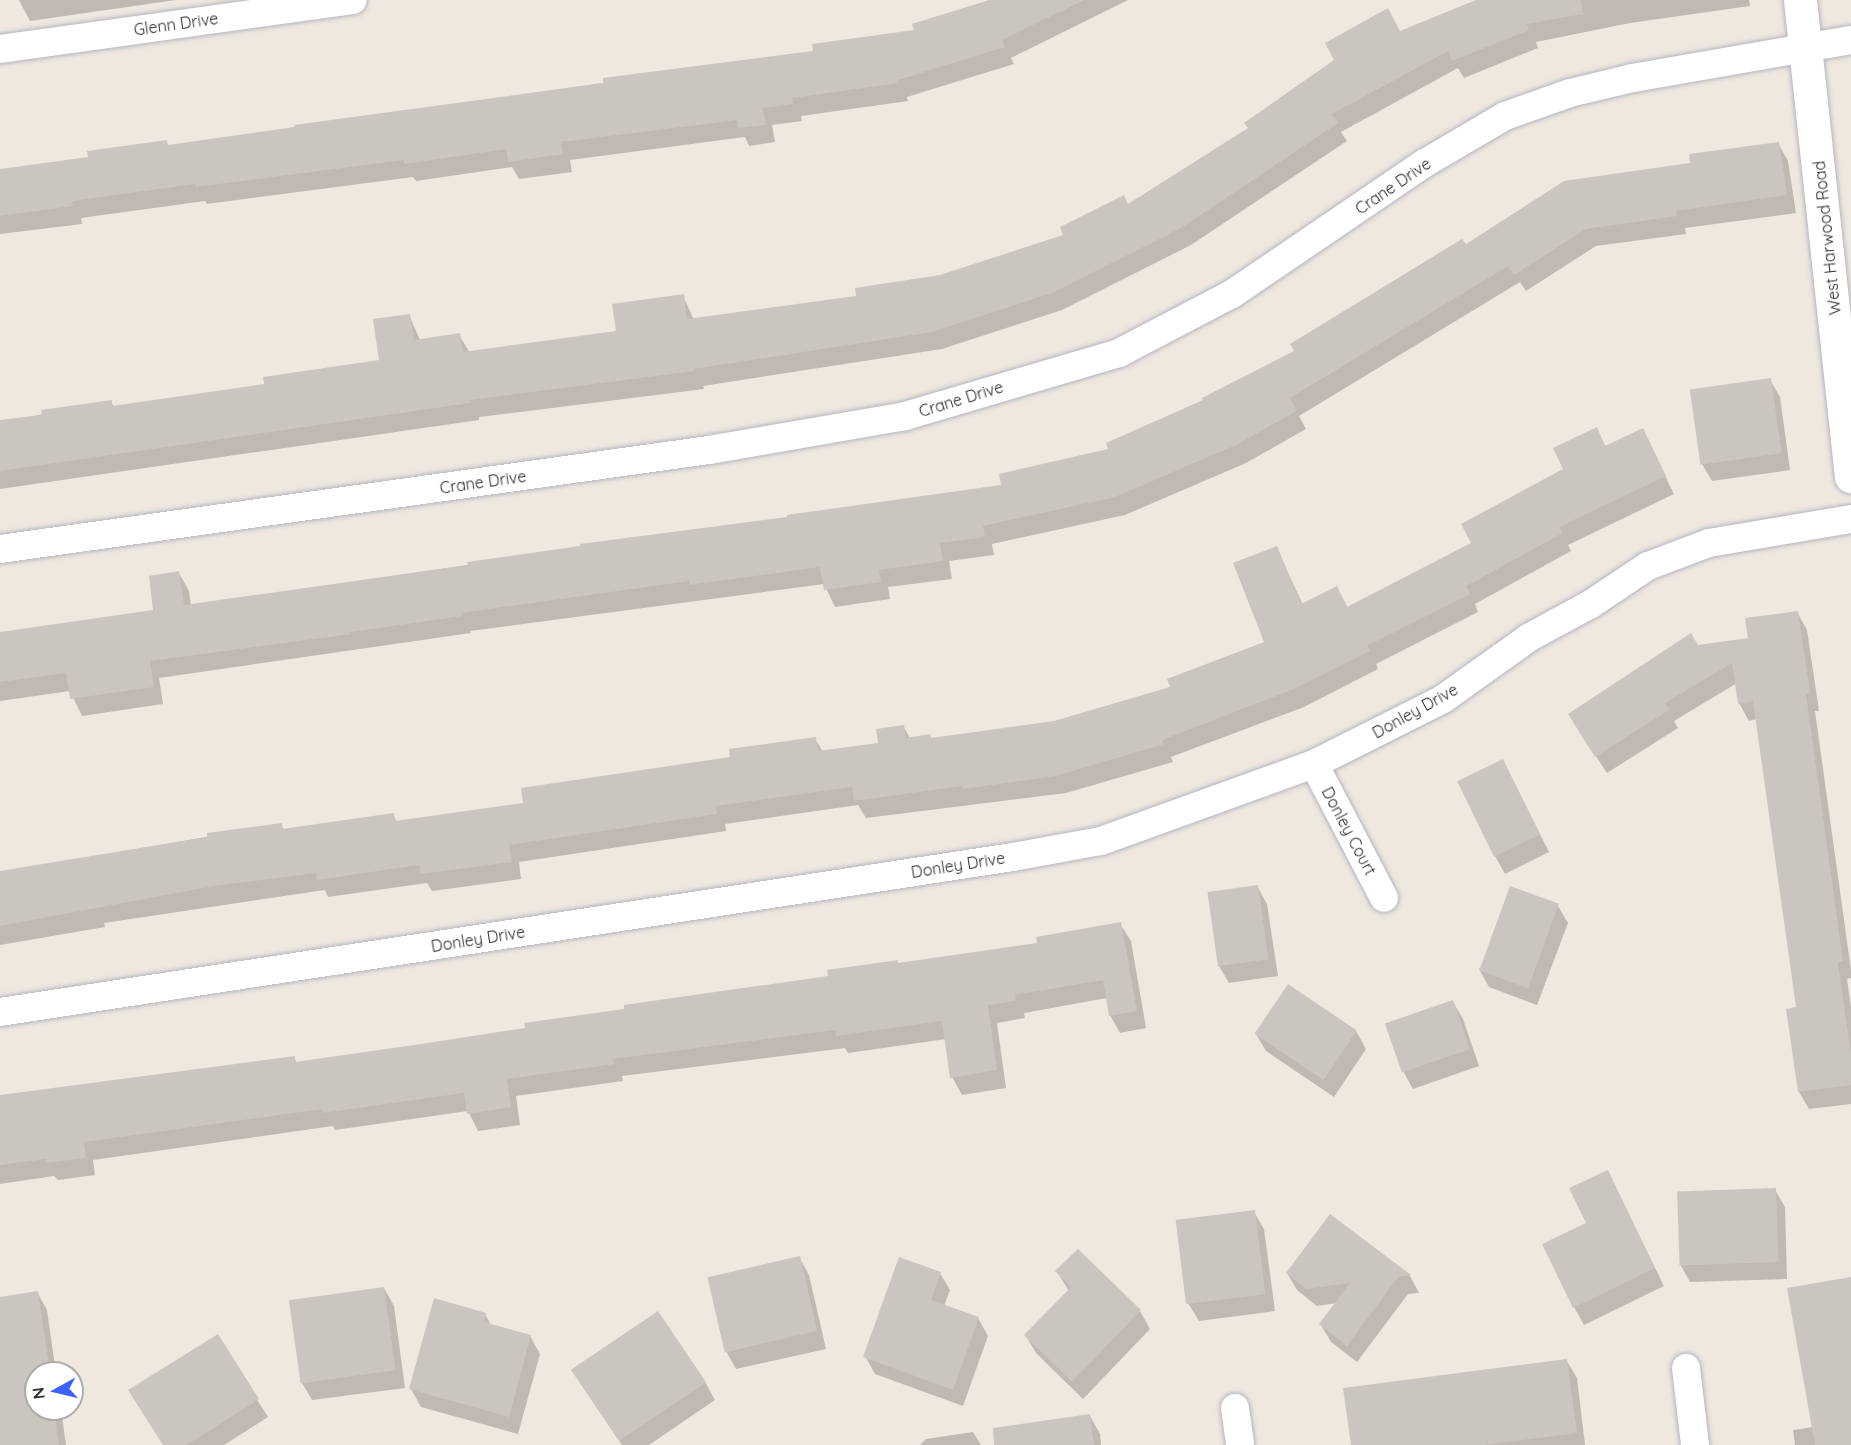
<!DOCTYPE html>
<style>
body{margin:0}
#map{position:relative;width:1851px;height:1445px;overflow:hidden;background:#efe8df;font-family:Quicksand,sans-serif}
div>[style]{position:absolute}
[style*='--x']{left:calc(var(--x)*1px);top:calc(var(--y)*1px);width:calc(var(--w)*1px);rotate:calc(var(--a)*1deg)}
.shadow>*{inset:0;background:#0003}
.building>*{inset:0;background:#cac5be;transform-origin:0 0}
.roads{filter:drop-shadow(0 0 2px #b3b6c1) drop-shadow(0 0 2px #b3b6c1)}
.street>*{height:28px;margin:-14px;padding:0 14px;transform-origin:14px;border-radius:14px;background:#fff}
.secondary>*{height:33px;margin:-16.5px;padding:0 16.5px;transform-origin:16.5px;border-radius:16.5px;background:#fff}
span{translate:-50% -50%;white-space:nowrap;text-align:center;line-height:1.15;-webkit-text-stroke:6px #fff;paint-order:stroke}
.street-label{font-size:16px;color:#2d2d2d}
.north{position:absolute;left:24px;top:1361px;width:60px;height:60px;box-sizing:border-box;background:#fff;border:2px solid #ababab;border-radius:50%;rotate:262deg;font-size:16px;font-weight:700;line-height:24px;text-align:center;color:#2d2d2d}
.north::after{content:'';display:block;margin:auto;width:21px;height:27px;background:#3c61ff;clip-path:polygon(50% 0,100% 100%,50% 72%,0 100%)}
</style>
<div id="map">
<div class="shadow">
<i style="clip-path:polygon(19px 0,176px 0,30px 21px)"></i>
<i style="clip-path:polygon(994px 0,1128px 0,1011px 58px,1014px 64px,907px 97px,908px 101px,801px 116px,802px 121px,772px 125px,775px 142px,749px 146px,745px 137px,570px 160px,572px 172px,519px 179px,512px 167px,416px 181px,413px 177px,207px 204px,205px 201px,81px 218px,82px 224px,0 234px,0 170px,90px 158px,166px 142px,169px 147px,814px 52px,916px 31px)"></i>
<i style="clip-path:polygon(1480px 0,1749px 0,1750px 6px,1630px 23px,1536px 42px,1538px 48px,1464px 78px,1458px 68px,1341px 132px,1347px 141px,1191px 245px,1062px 310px,942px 349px,703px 386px,704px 389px,479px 417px,479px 420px,0 489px,0 422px,111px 402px,114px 407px,266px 386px,380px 362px,409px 315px,420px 340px,459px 335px,470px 353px,617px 332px,683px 296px,694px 320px,858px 297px,941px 276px,1065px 235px,1128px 206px,1400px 32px)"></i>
<i style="clip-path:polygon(1778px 143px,1788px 161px,1796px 213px,1685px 228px,1686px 234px,1596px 246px,1526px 291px,1520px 282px,1299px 416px,1306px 429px,1246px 463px,1125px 515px,992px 544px,994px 555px,949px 561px,952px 579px,888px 587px,890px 599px,835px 607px,824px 584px,470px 631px,471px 633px,159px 678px,163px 704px,82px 716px,70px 691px,0 701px,0 635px,155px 612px,179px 573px,189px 591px,191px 606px,1003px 486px,1110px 450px,1296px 352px,1465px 246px,1692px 164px)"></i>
<i style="clip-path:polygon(1770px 380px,1780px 397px,1790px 470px,1712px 481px,1702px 464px)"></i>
<i style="clip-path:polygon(1596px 429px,1606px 447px,1642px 429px,1674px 494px,1568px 545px,1571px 551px,1475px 604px,1478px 612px,1376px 664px,1378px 669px,1304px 707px,1171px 757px,1173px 762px,1066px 793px,866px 818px,858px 805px,725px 824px,726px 831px,519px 862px,521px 879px,432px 891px,427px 883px,328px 897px,325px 890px,104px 923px,105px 927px,0 945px,0 873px,281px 824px,284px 830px,393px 815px,397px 822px,525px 804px,815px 739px,823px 752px,879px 744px,903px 726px,910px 738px,932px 739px,1054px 722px,1172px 688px,1266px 643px,1276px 547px,1303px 605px,1337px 588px,1348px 608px,1473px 544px,1564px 469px)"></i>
<i style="clip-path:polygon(1797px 612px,1807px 630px,1819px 711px,1815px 711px,1851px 970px,1851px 978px,1847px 979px,1851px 1007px,1851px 1104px,1809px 1109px,1799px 1092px,1788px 1010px,1798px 1009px,1757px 719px,1749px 721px,1739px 703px,1737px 683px,1674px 721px,1678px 728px,1607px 773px,1580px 732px,1697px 647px,1749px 639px)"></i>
<i style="clip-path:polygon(1512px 778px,1549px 852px,1505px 874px,1495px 856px)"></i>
<i style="clip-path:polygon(1257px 886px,1267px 904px,1278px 976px,1229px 983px,1219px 966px,1208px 894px)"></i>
<i style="clip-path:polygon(1558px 906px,1568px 923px,1537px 1005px,1489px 987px,1479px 969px)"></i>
<i style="clip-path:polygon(1120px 924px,1131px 941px,1146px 1028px,1120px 1033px,1110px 1015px,1107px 998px,1024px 1013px,1025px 1018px,997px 1023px,1006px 1088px,962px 1095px,952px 1077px,946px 1039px,848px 1053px,845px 1048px,622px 1076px,623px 1081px,516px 1096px,520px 1125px,478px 1131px,468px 1111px,335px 1130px,333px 1126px,93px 1160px,95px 1175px,58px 1180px,54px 1176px,0 1184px,0 1117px,294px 1058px,297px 1063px,526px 1029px,626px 1010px,1039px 944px)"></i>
<i style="clip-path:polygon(1453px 1002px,1463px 1019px,1479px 1066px,1413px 1089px,1403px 1071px,1387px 1025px)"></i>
<i style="clip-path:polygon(1356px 1031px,1366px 1049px,1334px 1097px,1266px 1051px,1256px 1034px)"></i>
<i style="clip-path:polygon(1607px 1171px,1664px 1286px,1584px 1325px,1574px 1307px)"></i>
<i style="clip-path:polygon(1775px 1190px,1785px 1207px,1787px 1279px,1690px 1282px,1680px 1264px)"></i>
<i style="clip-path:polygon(1254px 1212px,1264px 1229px,1275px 1311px,1199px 1321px,1188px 1303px)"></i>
<i style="clip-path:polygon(1330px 1216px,1410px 1276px,1419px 1293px,1408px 1294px,1357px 1362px,1331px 1342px,1321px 1325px,1337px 1303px,1317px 1306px,1297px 1290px,1287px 1273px)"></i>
<i style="clip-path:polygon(799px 1257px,809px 1275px,826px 1349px,736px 1369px,726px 1351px)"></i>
<i style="clip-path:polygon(1057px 1272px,1140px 1311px,1150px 1329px,1083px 1399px,1036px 1353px,1026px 1336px,1069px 1291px)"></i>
<i style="clip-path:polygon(940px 1273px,950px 1290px,944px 1306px,978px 1318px,988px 1336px,963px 1406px,875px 1374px,865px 1356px)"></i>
<i style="clip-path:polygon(1851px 1278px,1851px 1445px,1795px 1445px,1793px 1430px,1813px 1427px)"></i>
<i style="clip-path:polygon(384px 1288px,394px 1306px,405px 1388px,312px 1400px,302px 1383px)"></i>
<i style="clip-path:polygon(37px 1292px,47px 1310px,56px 1373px,36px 1373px,36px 1409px,61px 1409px,66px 1445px,0 1445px,0 1298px)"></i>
<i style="clip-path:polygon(485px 1314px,491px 1325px,530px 1336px,540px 1354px,518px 1434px,421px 1407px,411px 1389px)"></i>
<i style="clip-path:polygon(217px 1336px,268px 1417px,224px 1445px,163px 1445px)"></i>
<i style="clip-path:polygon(1566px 1360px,1577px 1378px,1585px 1445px,1353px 1445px)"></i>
<i style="clip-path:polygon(573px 1371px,705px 1382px,715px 1400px,649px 1445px,622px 1445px)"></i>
<i style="clip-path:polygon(1090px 1416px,1100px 1434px,1101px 1445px,1037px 1445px)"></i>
<i style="clip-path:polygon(973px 1432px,981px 1445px,920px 1445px,926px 1439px)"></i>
</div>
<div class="building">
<i style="clip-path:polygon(989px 0,1084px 0,1002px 40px,1005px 47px,898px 80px,899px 83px,792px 98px,793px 104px,763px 108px,766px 125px,738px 128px,737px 120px,561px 142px,563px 154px,508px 162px,506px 149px,404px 164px,404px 160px,196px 187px,195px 184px,72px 201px,73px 206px,0 216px,0 169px,88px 157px,87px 151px,167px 140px,168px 145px,295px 127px,294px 125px,603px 83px,603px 78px,813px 51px,812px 44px,914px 30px,912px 24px)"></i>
<i style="clip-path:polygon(1476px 0,1581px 0,1583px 14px,1527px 24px,1529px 30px,1452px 61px,1448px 51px,1332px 114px,1338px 123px,1181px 228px,1052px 293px,932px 332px,694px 369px,695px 371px,470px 400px,470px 403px,0 471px,0 420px,42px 415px,41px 410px,112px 400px,112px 406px,264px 384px,263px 377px,379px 360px,373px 319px,410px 314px,414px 340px,460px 333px,463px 352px,616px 331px,612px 304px,684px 294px,687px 319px,856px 296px,855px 288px,940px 275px,1063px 235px,1060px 227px,1124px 195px,1128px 204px,1248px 128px,1244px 123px,1334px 60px,1325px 43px,1388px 8px,1400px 31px)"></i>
<i style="clip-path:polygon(1779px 142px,1787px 195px,1676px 211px,1677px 216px,1586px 229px,1514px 275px,1508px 266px,1290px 398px,1297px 411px,1236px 445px,1115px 497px,983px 526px,985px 537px,940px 543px,943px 561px,879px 570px,881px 582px,824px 590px,820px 567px,689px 585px,689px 581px,461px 613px,462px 616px,351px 632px,351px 634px,150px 661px,154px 687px,70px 699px,66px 673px,0 682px,0 632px,153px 610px,149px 576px,179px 571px,184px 605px,468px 565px,467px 562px,580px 546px,580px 544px,787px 517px,787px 515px,1001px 485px,999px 474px,1108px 449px,1106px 443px,1203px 400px,1202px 398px,1294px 351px,1290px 344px,1462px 239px,1466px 244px,1564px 181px,1690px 163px,1689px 154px)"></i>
<i style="left:1771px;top:378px;width:76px;height:82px;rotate:82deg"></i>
<i style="clip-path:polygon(1597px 427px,1605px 446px,1643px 428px,1666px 476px,1559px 527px,1563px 533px,1466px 586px,1470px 594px,1367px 646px,1370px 651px,1294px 689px,1162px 740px,1164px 744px,1056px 776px,962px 789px,962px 786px,854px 801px,852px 787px,716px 806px,717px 814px,509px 845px,512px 862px,421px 874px,419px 865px,317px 880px,316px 873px,214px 886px,0 926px,0 871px,207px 837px,207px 833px,282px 823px,282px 829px,394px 813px,395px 821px,523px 803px,521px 788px,730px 757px,729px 749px,816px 737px,818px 751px,878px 743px,876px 729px,904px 725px,906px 738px,930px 734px,931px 738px,1054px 721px,1170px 687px,1167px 679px,1264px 642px,1233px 563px,1277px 546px,1301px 604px,1337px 586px,1347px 607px,1471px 543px,1461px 524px,1563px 469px,1553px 448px)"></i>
<i style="clip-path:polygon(1798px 611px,1810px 693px,1806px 694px,1843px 961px,1838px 962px,1851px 1054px,1851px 1085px,1798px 1092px,1786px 1009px,1796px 1007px,1753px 701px,1738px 704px,1732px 663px,1665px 703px,1669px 710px,1595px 757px,1568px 714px,1691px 633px,1698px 645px,1748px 638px,1745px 618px)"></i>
<i style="left:1503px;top:759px;width:84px;height:51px;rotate:64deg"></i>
<i style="left:1258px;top:885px;width:75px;height:51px;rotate:82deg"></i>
<i style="left:1510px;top:886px;width:52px;height:90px;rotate:20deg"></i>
<i style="clip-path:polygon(1121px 922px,1137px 1011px,1109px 1016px,1103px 980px,1015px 995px,1016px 1001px,988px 1005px,997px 1070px,950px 1078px,942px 1021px,836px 1036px,835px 1030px,613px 1059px,614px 1064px,507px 1079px,511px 1107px,467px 1114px,464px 1093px,323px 1113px,323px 1109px,84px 1142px,86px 1158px,46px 1163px,46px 1159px,0 1165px,0 1095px,295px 1056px,295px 1062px,421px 1044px,525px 1028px,524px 1023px,624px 1009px,624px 1005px,828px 976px,827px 970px,898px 960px,898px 963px,1037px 943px,1036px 937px)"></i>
<i style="left:1288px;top:984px;width:83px;height:60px;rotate:34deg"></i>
<i style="left:1453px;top:1000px;width:52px;height:72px;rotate:71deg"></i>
<i style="clip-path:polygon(1608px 1170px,1655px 1268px,1573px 1308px,1542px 1244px,1586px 1223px,1569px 1188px)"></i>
<i style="left:1776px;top:1188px;width:74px;height:99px;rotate:88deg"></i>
<i style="left:1255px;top:1210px;width:85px;height:80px;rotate:83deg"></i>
<i style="clip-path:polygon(1330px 1214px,1411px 1275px,1398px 1277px,1347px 1346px,1319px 1324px,1350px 1283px,1306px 1289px,1286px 1273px)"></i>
<i style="clip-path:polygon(1078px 1249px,1141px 1310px,1072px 1382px,1024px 1335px,1071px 1287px,1055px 1271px)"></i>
<i style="left:800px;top:1256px;width:77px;height:95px;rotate:77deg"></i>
<i style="clip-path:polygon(899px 1257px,941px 1272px,931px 1300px,979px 1317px,953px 1390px,863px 1357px)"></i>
<i style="clip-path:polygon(1851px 1277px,1851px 1445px,1815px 1445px,1787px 1288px)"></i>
<i style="left:384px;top:1287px;width:84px;height:96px;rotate:82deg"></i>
<i style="clip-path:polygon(38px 1291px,50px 1373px,36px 1373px,36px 1409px,54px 1409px,59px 1445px,0 1445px,0 1297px)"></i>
<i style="clip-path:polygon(434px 1298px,486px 1313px,484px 1322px,531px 1335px,509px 1417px,409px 1389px)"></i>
<i style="left:658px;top:1311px;width:86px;height:105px;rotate:56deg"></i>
<i style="clip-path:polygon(218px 1334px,259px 1399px,187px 1445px,163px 1445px,128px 1390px)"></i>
<i style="clip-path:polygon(1567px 1359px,1577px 1433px,1483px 1445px,1351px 1445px,1343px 1388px)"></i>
<i style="clip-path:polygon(1090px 1414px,1094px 1445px,994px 1445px,993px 1428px)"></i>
</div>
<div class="roads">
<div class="street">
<i style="--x:0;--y:49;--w:356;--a:-7.9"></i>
<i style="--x:0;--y:549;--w:716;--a:-7.95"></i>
<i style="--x:709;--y:450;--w:199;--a:-9.8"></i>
<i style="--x:905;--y:416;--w:223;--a:-16.4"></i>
<i style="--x:1119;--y:353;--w:127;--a:-27.6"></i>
<i style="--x:1232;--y:294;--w:233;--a:-34.2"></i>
<i style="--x:1425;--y:163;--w:93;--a:-30.4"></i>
<i style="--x:1505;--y:116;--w:69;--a:-19.5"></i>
<i style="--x:1570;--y:93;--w:65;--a:-13.4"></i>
<i style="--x:1633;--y:78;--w:221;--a:-9.9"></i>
<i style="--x:1314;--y:764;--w:151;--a:62.4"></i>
<i style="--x:0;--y:1012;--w:1025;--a:-8.7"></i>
<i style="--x:1013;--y:857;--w:89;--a:-10.3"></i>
<i style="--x:1101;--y:841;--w:226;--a:-19.9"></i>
<i style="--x:1314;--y:764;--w:144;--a:-26.7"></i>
<i style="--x:1443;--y:699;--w:107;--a:-35.5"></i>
<i style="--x:1530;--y:637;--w:69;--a:-28.4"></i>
<i style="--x:1591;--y:604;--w:69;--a:-33.7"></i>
<i style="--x:1648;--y:566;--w:65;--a:-20.7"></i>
<i style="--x:1709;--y:543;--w:144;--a:-9.6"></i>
<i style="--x:1686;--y:1368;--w:78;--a:83.3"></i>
<i style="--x:1235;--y:1408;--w:37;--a:82"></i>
</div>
<div class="secondary">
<i style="--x:1800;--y:0;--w:479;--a:83.9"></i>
</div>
</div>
<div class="street-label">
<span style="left:176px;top:24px;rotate:-8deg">Glenn Drive</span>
<span style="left:1393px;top:186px;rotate:-34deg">Crane Drive</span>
<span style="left:1827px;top:238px;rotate:-96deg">West Harwood Road</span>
<span style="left:961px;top:399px;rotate:-17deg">Crane Drive</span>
<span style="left:483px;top:482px;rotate:-8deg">Crane Drive</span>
<span style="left:1415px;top:711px;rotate:-29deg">Donley Drive</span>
<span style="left:1349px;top:831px;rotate:62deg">Donley Court</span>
<span style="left:958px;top:865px;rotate:-9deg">Donley Drive</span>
<span style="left:478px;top:939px;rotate:-9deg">Donley Drive</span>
</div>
<div class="north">N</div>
</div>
